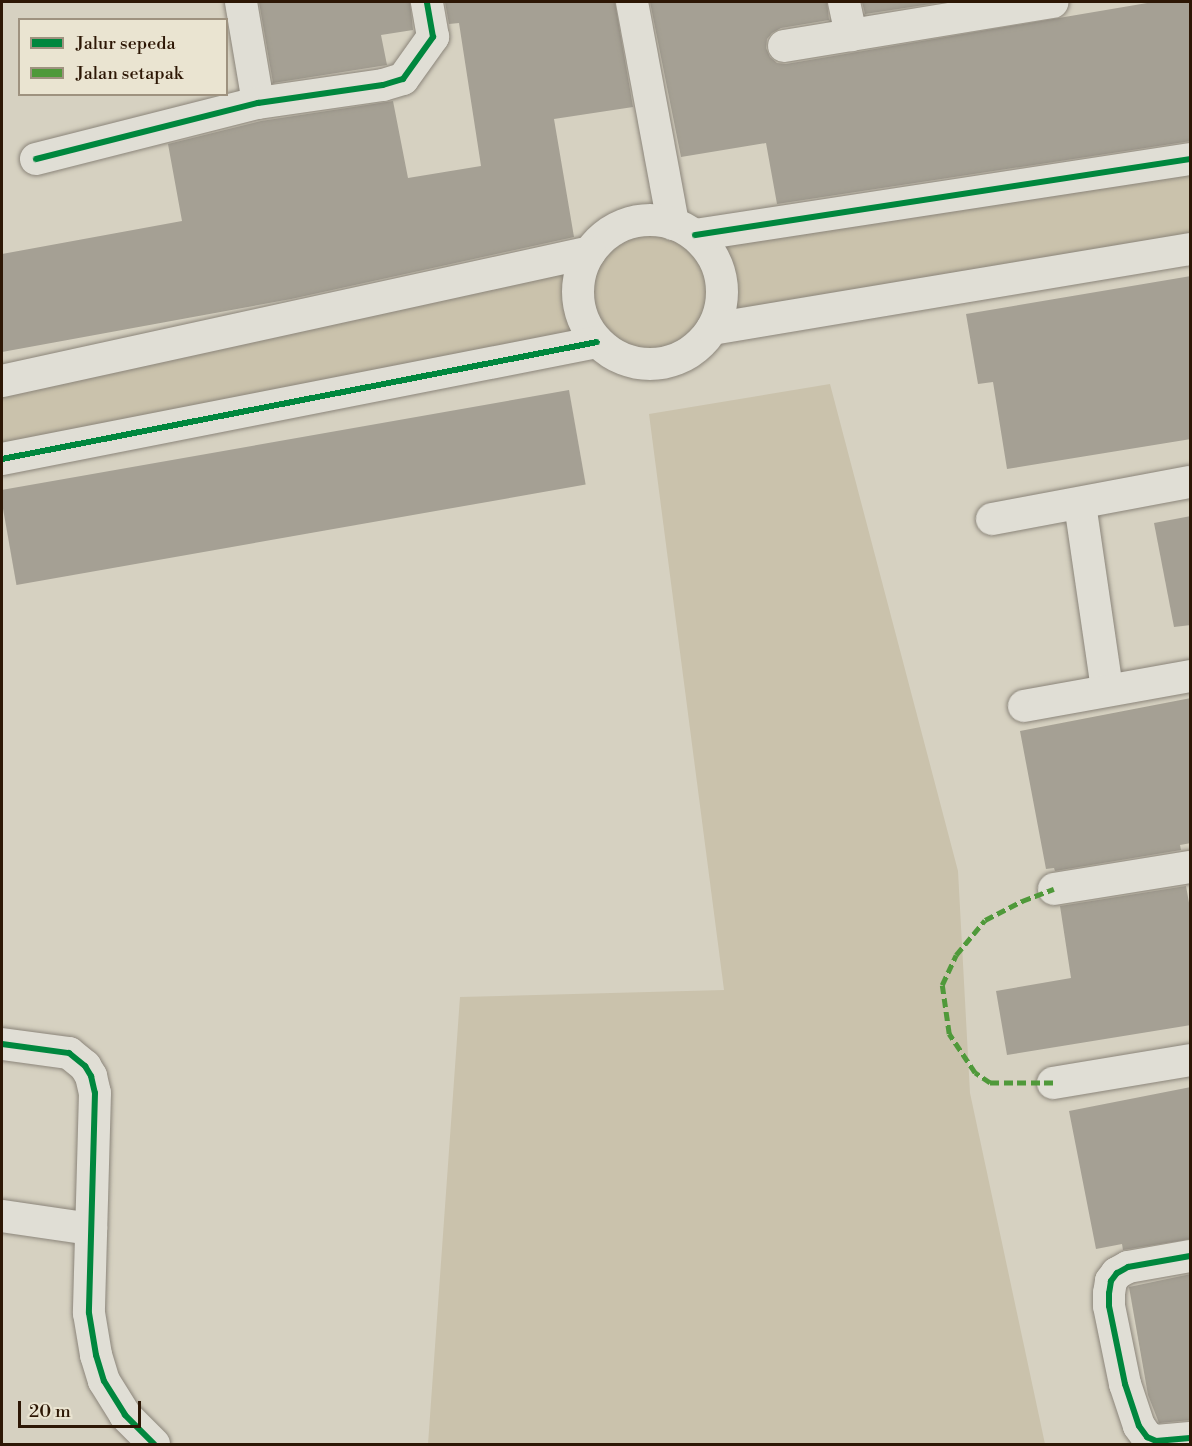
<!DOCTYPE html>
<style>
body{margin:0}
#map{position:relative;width:1192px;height:1446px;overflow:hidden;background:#d6d1c1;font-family:"Libre Bodoni",serif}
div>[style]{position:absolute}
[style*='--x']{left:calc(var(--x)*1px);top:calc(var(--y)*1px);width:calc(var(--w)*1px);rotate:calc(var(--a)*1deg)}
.green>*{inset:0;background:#cac2ac}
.building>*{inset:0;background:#a5a094;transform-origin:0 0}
.roads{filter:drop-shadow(0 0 2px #8b857a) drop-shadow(0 0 2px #8b857a)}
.minor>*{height:32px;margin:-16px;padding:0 16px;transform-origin:16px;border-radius:16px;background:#e0ded5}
.minor>.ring{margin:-16px;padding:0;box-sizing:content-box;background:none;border:32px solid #e0ded5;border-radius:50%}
.quiet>*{height:4.5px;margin-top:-2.25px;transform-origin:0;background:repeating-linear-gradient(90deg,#4f993a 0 9px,transparent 0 13.5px)}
.cycleway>*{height:6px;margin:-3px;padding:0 3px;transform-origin:3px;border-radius:3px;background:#00873e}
span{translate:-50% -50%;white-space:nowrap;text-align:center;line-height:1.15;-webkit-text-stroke:4.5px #eae4d1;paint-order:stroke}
.frame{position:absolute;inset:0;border:3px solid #2d1705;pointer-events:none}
.legend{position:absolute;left:18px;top:18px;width:210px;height:78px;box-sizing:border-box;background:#eae4d1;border:2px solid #9e927f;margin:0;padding:8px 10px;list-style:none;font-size:18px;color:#2d1705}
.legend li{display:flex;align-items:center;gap:12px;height:30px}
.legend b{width:30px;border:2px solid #9e927f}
.scale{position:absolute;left:18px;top:1401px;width:123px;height:27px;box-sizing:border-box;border:3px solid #2d1705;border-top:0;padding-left:8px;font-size:18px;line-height:21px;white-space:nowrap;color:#2d1705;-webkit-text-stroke:4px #eae4d1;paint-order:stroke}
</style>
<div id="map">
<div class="green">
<i style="clip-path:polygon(1190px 159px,1190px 249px,713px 329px,701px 344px,685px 355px,667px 362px,649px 364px,630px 361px,612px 354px,597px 342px,2px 459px,2px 381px,590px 252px,606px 235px,627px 224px,650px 220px,673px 224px)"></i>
<i style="clip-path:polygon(830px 384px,958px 871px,970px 1093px,1045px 1444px,428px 1444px,460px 997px,724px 990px,649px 414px)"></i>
</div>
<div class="building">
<i style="clip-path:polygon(259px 2px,410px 2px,413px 30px,381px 35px,387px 65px,273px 83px)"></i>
<i style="clip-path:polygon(445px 2px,615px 2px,633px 107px,554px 119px,574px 237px,291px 299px,2px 352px,2px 254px,182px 221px,168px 144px,261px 121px,393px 101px,408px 178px,481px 166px,459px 23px,449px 24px)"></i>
<i style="clip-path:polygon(650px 2px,827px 2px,829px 20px,781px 28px,772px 33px,767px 39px,766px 48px,770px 57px,777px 63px,786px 64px,1153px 2px,1191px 2px,1191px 141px,777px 204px,766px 143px,681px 157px)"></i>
<i style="clip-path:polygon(862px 2px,944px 2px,865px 14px)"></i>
<i style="clip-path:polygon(1191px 276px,1191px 439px,1007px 469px,993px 382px,978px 384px,966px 314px)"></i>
<i style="left:569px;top:390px;width:96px;height:578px;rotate:80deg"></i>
<i style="clip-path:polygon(1191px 516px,1191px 625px,1174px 627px,1154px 523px)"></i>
<i style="clip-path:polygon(1191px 698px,1191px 843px,1180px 845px,1181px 850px,1055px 871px,1054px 868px,1046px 869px,1020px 731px)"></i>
<i style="clip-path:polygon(1186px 886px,1191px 914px,1191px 1025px,1007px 1055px,996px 991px,1071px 978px,1060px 906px)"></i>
<i style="clip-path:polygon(1191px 1087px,1191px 1239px,1123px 1250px,1122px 1244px,1096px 1249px,1069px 1111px)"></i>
<i style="clip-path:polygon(1191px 1274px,1191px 1420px,1159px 1423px,1148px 1395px,1129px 1287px)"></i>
</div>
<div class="roads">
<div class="minor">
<i style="--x:241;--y:2;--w:102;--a:80.4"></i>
<i style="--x:632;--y:2;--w:226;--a:79.5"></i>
<i style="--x:844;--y:2;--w:34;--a:78"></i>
<i style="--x:784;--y:46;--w:272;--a:-9.3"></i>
<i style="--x:36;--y:159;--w:229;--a:-14.2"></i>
<i style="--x:258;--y:103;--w:126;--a:-8.2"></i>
<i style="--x:383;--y:85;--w:21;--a:-17"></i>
<i style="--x:403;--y:79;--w:52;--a:-54.5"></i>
<i style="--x:433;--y:37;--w:36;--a:-100"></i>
<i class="ring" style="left:578px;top:220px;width:112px;height:112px"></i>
<i style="--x:695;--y:235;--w:501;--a:-8.73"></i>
<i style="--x:712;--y:329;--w:485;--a:-9.5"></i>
<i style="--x:2;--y:381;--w:602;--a:-12.37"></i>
<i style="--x:2;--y:459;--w:606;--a:-11.12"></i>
<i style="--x:1080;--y:504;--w:187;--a:81.7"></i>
<i style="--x:992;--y:519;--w:201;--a:-10.6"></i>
<i style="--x:1024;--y:706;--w:169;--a:-10.2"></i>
<i style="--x:1054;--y:889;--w:138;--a:-9.2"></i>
<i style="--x:2;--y:1044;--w:68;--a:7.7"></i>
<i style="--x:69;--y:1053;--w:21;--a:39"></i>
<i style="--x:85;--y:1066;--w:12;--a:59"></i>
<i style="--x:91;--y:1076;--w:17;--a:77"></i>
<i style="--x:95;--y:1093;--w:220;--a:91.6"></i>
<i style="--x:89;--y:1313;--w:43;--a:80.5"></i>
<i style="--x:96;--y:1355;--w:27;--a:73"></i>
<i style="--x:104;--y:1381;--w:40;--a:58"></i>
<i style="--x:125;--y:1415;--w:41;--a:45"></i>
<i style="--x:1053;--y:1083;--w:139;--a:-9.5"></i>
<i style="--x:2;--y:1216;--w:90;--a:8.3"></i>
<i style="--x:1190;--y:1256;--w:63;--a:169.9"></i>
<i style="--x:1128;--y:1267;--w:13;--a:151"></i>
<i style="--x:1117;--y:1273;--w:10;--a:127"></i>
<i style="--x:1111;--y:1281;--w:12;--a:99"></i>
<i style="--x:1109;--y:1293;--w:13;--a:90"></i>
<i style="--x:1109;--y:1306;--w:80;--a:78.4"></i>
<i style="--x:1125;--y:1384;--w:44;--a:71.6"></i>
<i style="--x:1139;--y:1426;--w:14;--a:54"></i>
<i style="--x:1147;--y:1437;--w:10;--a:24"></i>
<i style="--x:1156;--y:1441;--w:34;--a:-5"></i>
</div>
</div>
<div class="quiet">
<i style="--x:1053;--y:1083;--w:63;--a:180"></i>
<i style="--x:990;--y:1083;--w:18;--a:-146"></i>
<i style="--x:975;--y:1073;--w:47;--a:-123.7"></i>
<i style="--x:949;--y:1034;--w:49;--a:-98.1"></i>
<i style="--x:942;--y:985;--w:33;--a:-65"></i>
<i style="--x:956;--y:955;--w:45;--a:-50.4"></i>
<i style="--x:985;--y:920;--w:42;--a:-27.2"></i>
<i style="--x:1022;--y:901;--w:34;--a:-21"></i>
</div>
<div class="cycleway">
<i style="--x:36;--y:159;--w:229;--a:-14.2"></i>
<i style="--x:258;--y:103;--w:126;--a:-8.2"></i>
<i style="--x:383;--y:85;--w:21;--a:-17"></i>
<i style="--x:403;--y:79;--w:52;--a:-54.5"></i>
<i style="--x:433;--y:37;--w:36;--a:-100"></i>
<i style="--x:695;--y:235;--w:501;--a:-8.73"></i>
<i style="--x:2;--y:459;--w:606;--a:-11.12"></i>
<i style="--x:2;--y:1044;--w:68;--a:7.7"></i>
<i style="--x:69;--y:1053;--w:21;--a:39"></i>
<i style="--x:85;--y:1066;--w:12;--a:59"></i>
<i style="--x:91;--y:1076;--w:17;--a:77"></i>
<i style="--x:95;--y:1093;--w:220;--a:91.6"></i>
<i style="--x:89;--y:1313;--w:43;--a:80.5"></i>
<i style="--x:96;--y:1355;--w:27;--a:73"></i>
<i style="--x:104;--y:1381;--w:40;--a:58"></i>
<i style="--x:125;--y:1415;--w:41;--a:45"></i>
<i style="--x:1190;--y:1256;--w:63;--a:169.9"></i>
<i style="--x:1128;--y:1267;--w:13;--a:151"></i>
<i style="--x:1117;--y:1273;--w:10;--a:127"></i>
<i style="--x:1111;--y:1281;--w:12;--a:99"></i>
<i style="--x:1109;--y:1293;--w:13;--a:90"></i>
<i style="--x:1109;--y:1306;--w:80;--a:78.4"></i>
<i style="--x:1125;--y:1384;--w:44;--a:71.6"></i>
<i style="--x:1139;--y:1426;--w:14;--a:54"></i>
<i style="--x:1147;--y:1437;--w:10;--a:24"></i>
<i style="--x:1156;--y:1441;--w:34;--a:-5"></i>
</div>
<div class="frame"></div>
<ul class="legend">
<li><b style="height:8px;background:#00873e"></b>Jalur sepeda</li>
<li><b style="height:8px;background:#4f993a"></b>Jalan setapak</li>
</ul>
<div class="scale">20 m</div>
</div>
